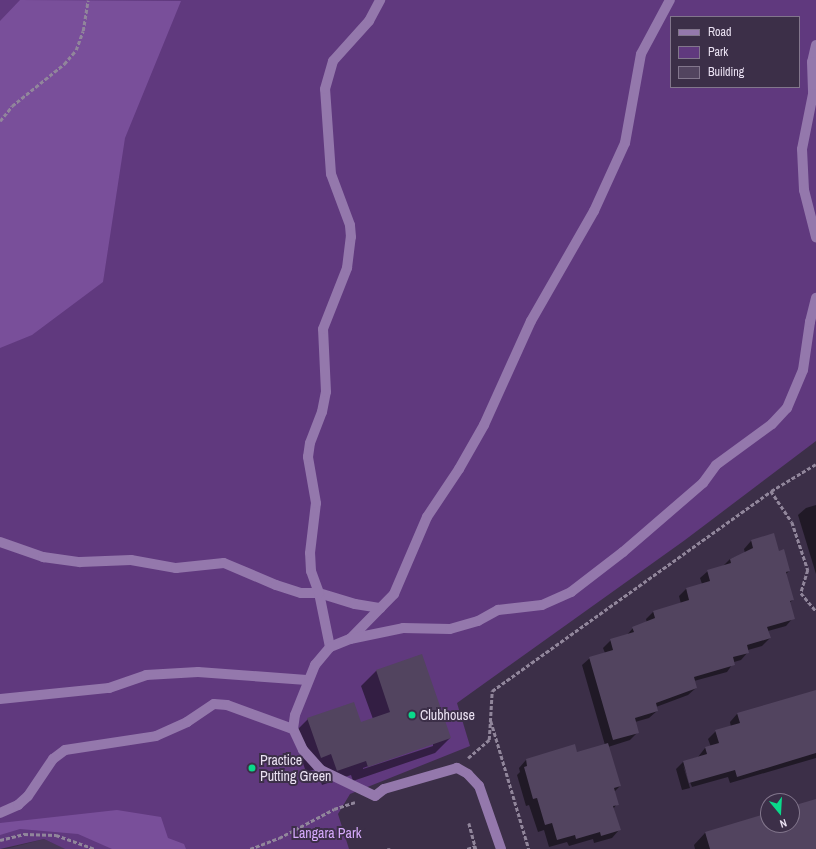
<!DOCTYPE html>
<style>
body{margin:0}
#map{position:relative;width:816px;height:849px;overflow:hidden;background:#3c2f48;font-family:"Archivo Narrow",sans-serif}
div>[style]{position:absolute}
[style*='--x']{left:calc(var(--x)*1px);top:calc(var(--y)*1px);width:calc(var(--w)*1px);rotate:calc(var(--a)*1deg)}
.built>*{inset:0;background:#483757}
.green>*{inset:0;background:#60397e}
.forest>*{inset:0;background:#794f9a}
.shadow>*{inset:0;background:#0007}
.building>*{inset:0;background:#52445f}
.path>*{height:2.5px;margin-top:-1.25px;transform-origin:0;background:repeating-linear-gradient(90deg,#91869b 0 4px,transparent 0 6px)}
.minor>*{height:10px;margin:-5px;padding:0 5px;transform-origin:5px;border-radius:5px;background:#9478ac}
.dots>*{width:11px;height:11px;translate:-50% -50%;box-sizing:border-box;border:2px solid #3c2f48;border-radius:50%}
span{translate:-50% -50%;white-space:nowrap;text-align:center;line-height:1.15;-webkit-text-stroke:4px #3c2f48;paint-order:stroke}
.poi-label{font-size:14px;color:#eae1f2}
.left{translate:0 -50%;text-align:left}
.park-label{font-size:14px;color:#d6aafc}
.legend{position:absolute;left:670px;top:16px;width:130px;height:72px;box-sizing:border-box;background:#3c2f48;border:1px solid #82768c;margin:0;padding:5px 7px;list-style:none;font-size:12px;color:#eae1f2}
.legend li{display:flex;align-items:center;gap:8px;height:20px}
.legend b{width:20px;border:1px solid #82768c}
.north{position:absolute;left:760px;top:793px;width:40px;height:40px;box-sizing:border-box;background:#3c2f48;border:1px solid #82768c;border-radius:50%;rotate:162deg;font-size:11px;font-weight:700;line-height:16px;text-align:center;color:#eae1f2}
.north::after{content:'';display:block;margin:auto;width:14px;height:18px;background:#0ad98b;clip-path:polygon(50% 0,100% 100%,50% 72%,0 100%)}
</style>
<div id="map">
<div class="built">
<i style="clip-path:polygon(44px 839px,66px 849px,6px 849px)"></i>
</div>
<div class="green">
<i style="clip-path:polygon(evenodd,0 0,816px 0,816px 441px,685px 540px,457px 703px,470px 746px,350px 794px,338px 814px,349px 849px,65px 849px,44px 839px,0 849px,0 0,671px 17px,799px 17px,799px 87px,671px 87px,671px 17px)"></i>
</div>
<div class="forest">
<i style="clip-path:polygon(20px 0,181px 1px,125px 138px,103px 282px,32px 335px,0 348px,0 21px)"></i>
<i style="clip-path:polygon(117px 810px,161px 817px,168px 838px,184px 844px,186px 849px,112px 849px,78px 834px,20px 829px,0 835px,0 823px)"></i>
</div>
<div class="shadow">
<i style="clip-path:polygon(816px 505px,816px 574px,798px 515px,806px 508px)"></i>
<i style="clip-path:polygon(774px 535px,778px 552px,789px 571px,786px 574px,793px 600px,789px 603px,793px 618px,786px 626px,768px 631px,770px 638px,762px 646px,748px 650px,748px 652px,741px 660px,734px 662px,727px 672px,694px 681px,696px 688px,688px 695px,656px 707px,657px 711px,649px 718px,635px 722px,638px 732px,630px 740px,608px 747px,620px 786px,614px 792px,617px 804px,613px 809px,619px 830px,612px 838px,594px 843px,593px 839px,569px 846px,567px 842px,549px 847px,544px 830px,538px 832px,529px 805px,526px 806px,517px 775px,520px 772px,519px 768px,526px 760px,574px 746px,577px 753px,605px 745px,582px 665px,590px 658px,605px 653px,603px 648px,611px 640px,626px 636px,633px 628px,647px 623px,646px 619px,653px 612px,681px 604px,679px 596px,686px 589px,702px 584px,700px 578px,708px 571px,723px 566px,730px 559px,745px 553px,744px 549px,751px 541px)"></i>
<i style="clip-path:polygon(evenodd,421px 655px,450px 738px,435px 753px,353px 781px,351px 775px,322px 785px,316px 769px,306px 772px,293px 734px,308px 719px,360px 723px,373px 719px,361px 686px,376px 671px,421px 655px,433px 743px,433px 746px,363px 769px,363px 768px,433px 743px)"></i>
<i style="clip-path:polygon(816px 691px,816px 758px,730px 783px,728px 777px,692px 787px,683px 765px,690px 788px,682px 790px,676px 769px,683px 762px,698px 757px,705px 748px,711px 747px,708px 739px,716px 731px,731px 727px,730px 722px,737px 714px)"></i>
<i style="clip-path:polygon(816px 800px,816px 849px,695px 849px,694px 845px,705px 833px,768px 814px,768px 825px,792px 825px,792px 807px)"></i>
</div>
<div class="building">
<i style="clip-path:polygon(774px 533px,779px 551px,784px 549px,790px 571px,786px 572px,794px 600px,790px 601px,795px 619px,767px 627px,771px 638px,747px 645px,749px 653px,733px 657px,735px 665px,694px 677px,697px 688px,656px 703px,658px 711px,635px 718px,639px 733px,613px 740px,589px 657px,613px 650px,610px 639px,634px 632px,632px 627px,655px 618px,653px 611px,689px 600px,686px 588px,710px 581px,707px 570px,731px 563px,730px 559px,753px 548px,751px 540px)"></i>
<i style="clip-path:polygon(422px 654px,451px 738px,368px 767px,366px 761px,337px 771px,331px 754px,321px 758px,307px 718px,354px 702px,361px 722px,390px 712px,376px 670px)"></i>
<i style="clip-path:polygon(816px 690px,816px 753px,737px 777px,735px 770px,689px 783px,683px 761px,707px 754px,705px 747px,719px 743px,715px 730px,740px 723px,737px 713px)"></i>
<i style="clip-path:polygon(608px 743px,621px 786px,614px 788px,619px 805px,613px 806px,621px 830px,601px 836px,600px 832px,576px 839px,575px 835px,557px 840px,552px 823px,545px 825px,537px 798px,533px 799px,524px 767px,527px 766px,526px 759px,575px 744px,577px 752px)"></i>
<i style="clip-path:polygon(816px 799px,816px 849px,710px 849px,705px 832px,768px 813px,768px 825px,792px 825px,792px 806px)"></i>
</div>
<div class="path">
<i style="--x:0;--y:121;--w:19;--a:-51"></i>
<i style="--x:12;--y:106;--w:67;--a:-38.9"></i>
<i style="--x:64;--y:64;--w:18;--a:-49"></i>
<i style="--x:76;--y:50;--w:20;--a:-70"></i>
<i style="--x:83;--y:31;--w:31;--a:-81"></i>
<i style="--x:771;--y:491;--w:37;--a:56"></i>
<i style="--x:792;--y:522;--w:51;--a:71.6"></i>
<i style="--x:808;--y:570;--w:24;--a:107"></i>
<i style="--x:801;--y:593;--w:23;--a:50"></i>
<i style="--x:491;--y:721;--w:134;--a:73.5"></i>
<i style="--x:468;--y:758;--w:28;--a:-41"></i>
<i style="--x:489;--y:740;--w:49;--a:-86.5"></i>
<i style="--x:492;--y:691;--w:343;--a:-35.6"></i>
<i style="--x:771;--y:491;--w:52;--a:-31"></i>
<i style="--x:469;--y:823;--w:27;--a:75"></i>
<i style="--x:0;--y:840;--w:25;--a:-14"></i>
<i style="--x:24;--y:834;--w:32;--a:2"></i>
<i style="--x:56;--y:835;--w:41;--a:19.7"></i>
<i style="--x:389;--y:848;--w:1;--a:90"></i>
<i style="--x:250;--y:849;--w:31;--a:-21"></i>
<i style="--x:279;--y:838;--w:62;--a:-27.8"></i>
<i style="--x:334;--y:809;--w:22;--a:-18"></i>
<i style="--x:467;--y:849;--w:9;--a:-18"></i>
</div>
<div class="minor">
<i style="--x:816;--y:45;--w:17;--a:103"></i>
<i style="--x:812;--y:62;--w:32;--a:88"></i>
<i style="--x:813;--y:94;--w:56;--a:101.3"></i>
<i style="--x:802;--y:149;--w:41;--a:87.2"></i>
<i style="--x:804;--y:190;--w:49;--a:75.7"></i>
<i style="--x:0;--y:542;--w:46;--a:19.2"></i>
<i style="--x:43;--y:557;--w:37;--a:8"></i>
<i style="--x:80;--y:562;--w:51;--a:-2.2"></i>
<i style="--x:131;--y:560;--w:46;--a:10.1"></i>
<i style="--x:176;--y:568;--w:48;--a:-5.9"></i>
<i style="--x:224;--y:563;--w:56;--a:22.9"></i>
<i style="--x:276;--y:585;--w:26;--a:18"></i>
<i style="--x:301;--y:593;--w:18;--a:0"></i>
<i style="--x:319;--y:593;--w:38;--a:17"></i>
<i style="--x:355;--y:604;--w:26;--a:9"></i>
<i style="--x:350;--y:639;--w:63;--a:-45.6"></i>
<i style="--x:394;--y:594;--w:84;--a:-66.8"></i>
<i style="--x:427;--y:517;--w:58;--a:-56.3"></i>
<i style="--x:459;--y:469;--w:51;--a:-60.4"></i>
<i style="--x:484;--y:425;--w:114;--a:-65.7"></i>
<i style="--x:531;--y:321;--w:127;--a:-60.2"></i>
<i style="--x:594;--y:211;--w:75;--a:-65.5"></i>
<i style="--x:625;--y:143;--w:90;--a:-79.8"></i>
<i style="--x:641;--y:54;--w:61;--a:-61.8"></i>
<i style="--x:330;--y:647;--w:55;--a:-101.5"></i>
<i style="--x:319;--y:593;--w:23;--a:-110"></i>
<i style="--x:311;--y:571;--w:18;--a:-93"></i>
<i style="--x:310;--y:553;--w:50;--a:-83.2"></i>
<i style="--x:316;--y:503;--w:47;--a:-99.9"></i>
<i style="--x:308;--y:457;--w:14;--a:-82"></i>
<i style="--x:310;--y:443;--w:33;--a:-69"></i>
<i style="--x:322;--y:412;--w:20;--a:-79"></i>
<i style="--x:326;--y:392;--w:63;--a:-92.7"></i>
<i style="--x:323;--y:329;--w:66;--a:-68.5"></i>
<i style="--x:347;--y:268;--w:31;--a:-83"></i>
<i style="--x:351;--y:237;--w:12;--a:-95"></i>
<i style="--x:350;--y:225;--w:54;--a:-110.4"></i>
<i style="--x:331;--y:174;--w:85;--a:-94"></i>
<i style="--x:325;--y:89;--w:29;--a:-74"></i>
<i style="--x:333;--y:61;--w:54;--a:-48"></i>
<i style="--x:369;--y:21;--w:24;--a:-62"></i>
<i style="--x:0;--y:699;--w:110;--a:-5.8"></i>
<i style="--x:109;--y:688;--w:39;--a:-19"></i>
<i style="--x:146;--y:675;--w:52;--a:-3.3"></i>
<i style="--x:198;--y:672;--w:109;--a:4.2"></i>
<i style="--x:0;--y:813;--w:20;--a:-24"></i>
<i style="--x:18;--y:805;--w:13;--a:-42"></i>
<i style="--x:28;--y:796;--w:45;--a:-56"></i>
<i style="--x:53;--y:759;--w:15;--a:-37"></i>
<i style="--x:65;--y:750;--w:92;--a:-8.7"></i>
<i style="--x:156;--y:736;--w:34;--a:-24"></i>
<i style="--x:187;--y:722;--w:32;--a:-34"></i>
<i style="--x:214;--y:704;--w:13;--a:4"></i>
<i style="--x:227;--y:705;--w:70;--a:20"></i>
<i style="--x:501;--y:849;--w:67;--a:-109.2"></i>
<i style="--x:479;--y:786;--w:16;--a:-133"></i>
<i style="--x:468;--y:774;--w:13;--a:-151"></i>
<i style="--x:457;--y:768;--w:76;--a:164"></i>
<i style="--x:384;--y:789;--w:11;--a:142"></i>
<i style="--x:375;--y:796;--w:60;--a:-154.3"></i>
<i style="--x:321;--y:770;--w:27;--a:-132"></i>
<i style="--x:303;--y:750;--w:23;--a:-115"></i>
<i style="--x:293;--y:729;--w:14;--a:-82"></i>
<i style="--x:295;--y:715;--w:54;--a:-68.2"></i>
<i style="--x:315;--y:665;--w:23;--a:-50"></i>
<i style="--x:330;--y:647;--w:22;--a:-22"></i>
<i style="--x:350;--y:639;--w:54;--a:-11.7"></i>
<i style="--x:403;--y:628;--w:47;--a:1.2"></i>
<i style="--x:450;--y:629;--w:29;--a:-16"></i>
<i style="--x:478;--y:621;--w:23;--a:-29"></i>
<i style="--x:498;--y:610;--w:44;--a:-6.5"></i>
<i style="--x:542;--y:605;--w:32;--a:-24"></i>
<i style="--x:571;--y:592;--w:66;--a:-37.6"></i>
<i style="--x:623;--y:552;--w:106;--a:-40.8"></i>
<i style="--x:703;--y:483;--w:22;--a:-54"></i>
<i style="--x:716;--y:465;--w:69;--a:-36.2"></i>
<i style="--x:772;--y:424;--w:22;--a:-47"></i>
<i style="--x:787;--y:408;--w:41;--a:-67.2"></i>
<i style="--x:803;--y:370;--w:49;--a:-81.7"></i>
<i style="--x:810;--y:322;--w:25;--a:-76"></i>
</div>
<div class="dots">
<i style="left:412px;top:715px;background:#0ad98b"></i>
<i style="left:252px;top:768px;background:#0ad98b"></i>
</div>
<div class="poi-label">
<span class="left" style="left:420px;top:715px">Clubhouse</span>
<span class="left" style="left:260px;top:768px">Practice<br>Putting Green</span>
</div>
<div class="park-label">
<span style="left:327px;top:833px">Langara Park</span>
</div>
<ul class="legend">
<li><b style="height:5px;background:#9478ac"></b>Road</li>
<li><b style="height:11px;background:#60397e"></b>Park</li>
<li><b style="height:11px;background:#52445f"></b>Building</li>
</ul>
<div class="north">N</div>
</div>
